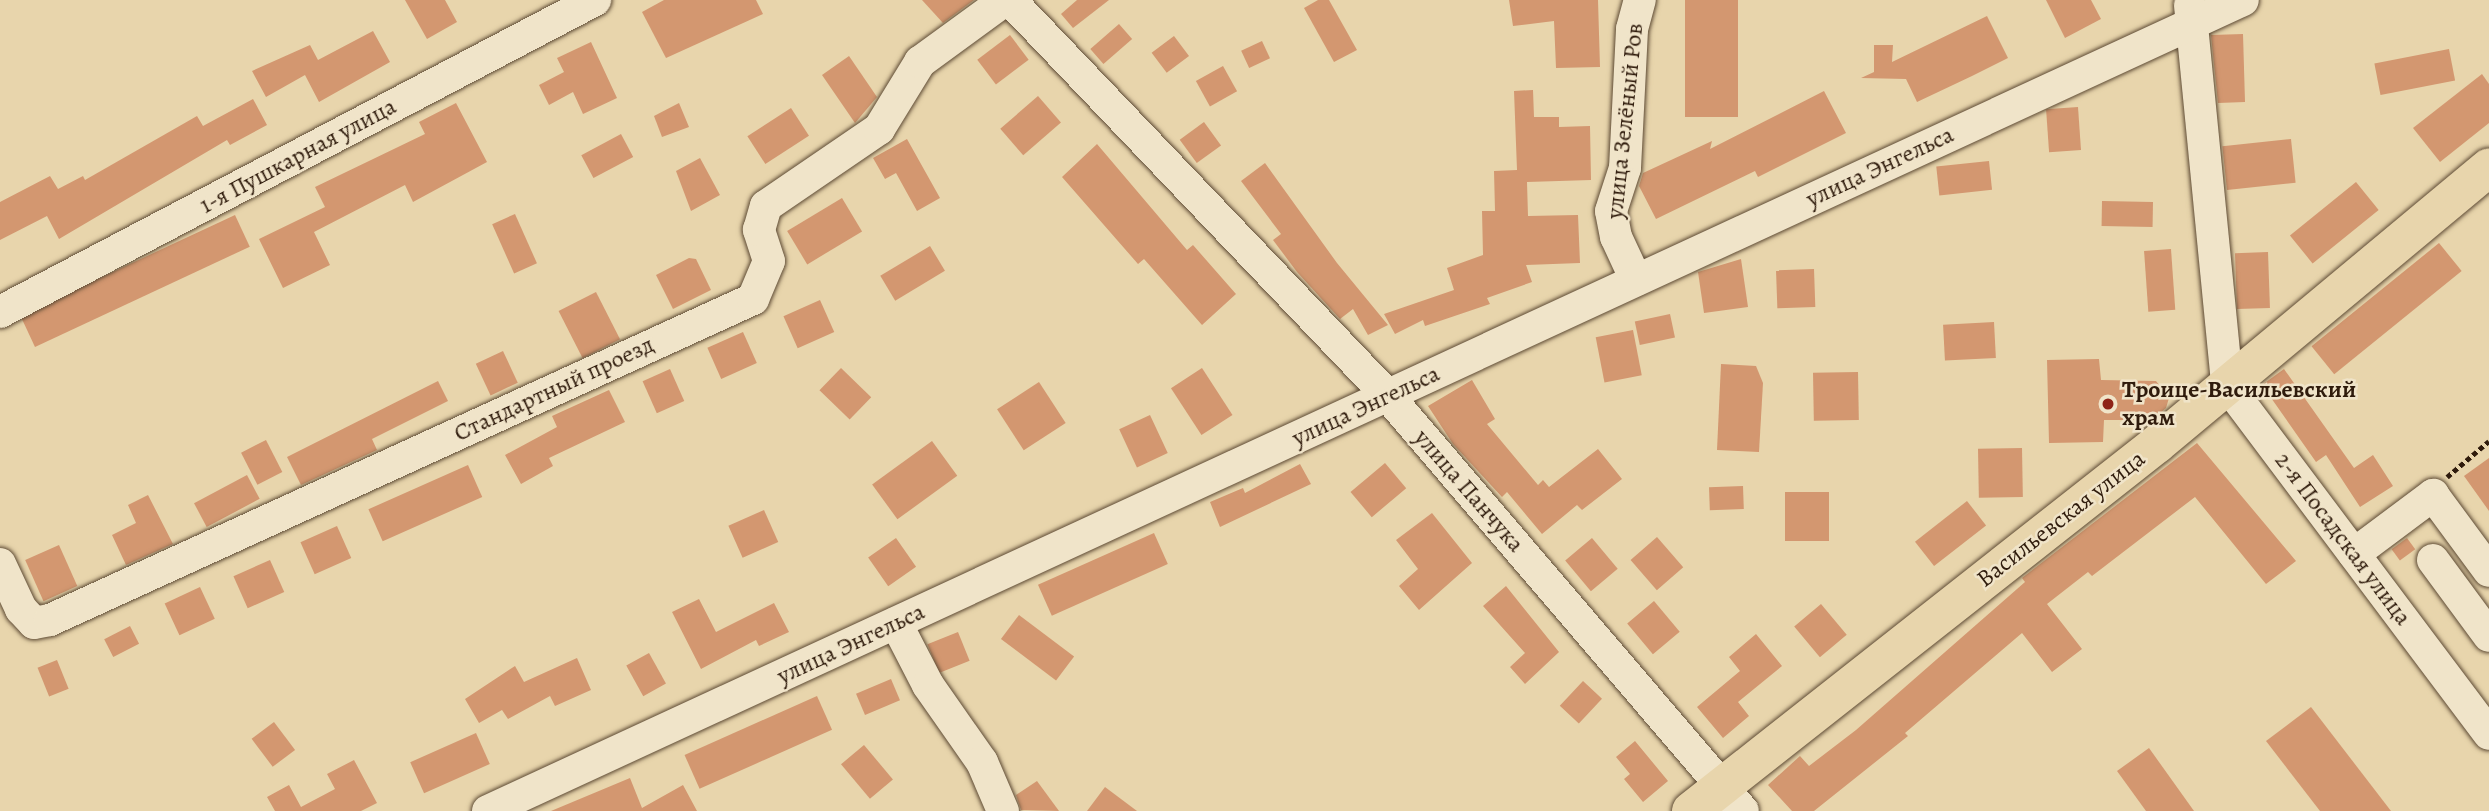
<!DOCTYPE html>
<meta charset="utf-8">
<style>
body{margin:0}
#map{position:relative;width:2489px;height:811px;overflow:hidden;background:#e8d5ac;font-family:Alegreya,serif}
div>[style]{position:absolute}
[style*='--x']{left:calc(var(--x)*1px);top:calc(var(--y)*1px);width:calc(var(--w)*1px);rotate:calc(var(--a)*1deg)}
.building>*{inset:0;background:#d39770;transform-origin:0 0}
.path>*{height:4.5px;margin-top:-2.25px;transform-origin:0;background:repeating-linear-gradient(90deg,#2f1b0c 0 5px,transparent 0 8.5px)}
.roads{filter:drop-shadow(0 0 2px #5d4a34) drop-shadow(0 0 2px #5d4a34)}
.minor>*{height:32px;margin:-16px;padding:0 16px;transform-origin:16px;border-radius:16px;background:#f0e4c9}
.major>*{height:38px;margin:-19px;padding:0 19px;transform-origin:19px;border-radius:19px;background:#e8d5ac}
.dots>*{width:19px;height:19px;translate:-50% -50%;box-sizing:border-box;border:4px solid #f0e4c9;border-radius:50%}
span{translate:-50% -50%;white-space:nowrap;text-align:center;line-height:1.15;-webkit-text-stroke:5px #f0e4c9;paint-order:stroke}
.street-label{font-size:24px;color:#2f1b0c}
.poi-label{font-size:24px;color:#2f1b0c;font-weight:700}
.left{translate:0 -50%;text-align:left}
</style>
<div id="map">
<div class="building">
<i style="clip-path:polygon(405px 0,445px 0,457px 22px,427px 39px)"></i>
<i style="clip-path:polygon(664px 0,756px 0,763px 14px,666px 58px,642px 12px)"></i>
<i style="clip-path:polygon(922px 0,974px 0,943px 23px)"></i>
<i style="clip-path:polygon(1077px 0,1109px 0,1073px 28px,1061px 14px)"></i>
<i style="clip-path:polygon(1318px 0,1329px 0,1357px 50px,1334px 62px,1304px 8px)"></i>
<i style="clip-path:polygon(1509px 0,1598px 0,1600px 67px,1556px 68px,1554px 21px,1513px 26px)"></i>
<i style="left:1685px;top:0;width:53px;height:117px"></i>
<i style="clip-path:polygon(2046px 0,2091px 0,2101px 19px,2065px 38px)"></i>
<i style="clip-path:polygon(1987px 16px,2008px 58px,1972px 76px,1917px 102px,1906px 79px,1861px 78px,1874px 72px,1874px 45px,1893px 45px,1892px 62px)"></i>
<i style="left:1119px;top:24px;width:20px;height:38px;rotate:49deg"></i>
<i style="clip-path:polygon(373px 31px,390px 62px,319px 102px,305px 75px,266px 97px,252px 71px,310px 45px,318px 60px)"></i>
<i style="clip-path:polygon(2243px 34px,2245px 102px,2218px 103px,2211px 35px)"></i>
<i style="left:1010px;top:35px;width:31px;height:41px;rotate:53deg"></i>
<i style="left:1174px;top:36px;width:25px;height:28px;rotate:53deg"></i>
<i style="left:1262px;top:41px;width:19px;height:23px;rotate:65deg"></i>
<i style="clip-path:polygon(591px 42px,617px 98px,583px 114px,573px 92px,549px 105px,539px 85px,564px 72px,557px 58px)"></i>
<i style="left:2449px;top:49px;width:32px;height:76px;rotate:79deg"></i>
<i style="clip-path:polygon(849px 56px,877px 97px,855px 123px,822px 75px)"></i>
<i style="left:1223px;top:66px;width:29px;height:31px;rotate:61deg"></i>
<i style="clip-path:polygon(2482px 74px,2489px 84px,2489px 123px,2440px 162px,2413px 128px)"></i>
<i style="clip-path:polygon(1533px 90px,1534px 117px,1559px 117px,1559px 127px,1590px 126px,1591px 180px,1527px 182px,1528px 216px,1578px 215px,1580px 263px,1526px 265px,1532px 282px,1487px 298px,1490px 304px,1425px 326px,1423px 320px,1395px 334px,1384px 314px,1454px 290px,1447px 268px,1483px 255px,1482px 211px,1495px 211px,1494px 171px,1517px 170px,1514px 91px)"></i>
<i style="clip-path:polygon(1824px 91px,1846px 133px,1758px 177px,1755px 171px,1656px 219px,1639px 186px,1643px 173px,1712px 141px,1710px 149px)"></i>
<i style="left:1038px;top:96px;width:35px;height:50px;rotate:49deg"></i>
<i style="clip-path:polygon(253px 99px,267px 125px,230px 145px,227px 140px,59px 239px,47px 216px,0 240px,0 202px,50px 176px,58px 189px,83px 176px,85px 180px,197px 116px,203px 126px)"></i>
<i style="clip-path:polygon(456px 103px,487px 162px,413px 202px,405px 185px,314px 232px,330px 265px,283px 288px,259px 239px,325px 207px,315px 187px,425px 134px,419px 122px)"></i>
<i style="clip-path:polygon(679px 103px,689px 127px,662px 137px,654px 116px)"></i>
<i style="left:2078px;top:107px;width:43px;height:32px;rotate:86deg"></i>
<i style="left:791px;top:108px;width:33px;height:52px;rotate:57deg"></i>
<i style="left:1204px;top:122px;width:29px;height:30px;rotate:54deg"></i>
<i style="left:621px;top:134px;width:26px;height:45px;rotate:62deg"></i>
<i style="clip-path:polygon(907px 139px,940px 198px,917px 211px,896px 173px,885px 179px,873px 158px)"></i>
<i style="left:2291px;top:139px;width:44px;height:69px;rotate:84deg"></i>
<i style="clip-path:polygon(1097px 144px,1187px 250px,1193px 245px,1236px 294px,1202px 325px,1144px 259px,1138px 264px,1062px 177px)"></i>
<i style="clip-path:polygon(700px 158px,720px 195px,691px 211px,676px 171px)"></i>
<i style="left:1989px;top:161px;width:29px;height:53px;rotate:84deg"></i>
<i style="clip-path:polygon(1265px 163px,1337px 263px,1388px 325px,1368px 335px,1353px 309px,1340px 319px,1297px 272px,1273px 240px,1281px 234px,1241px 181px)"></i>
<i style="left:2356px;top:182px;width:36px;height:85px;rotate:51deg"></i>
<i style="left:842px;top:198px;width:39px;height:64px;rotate:59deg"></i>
<i style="left:2102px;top:201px;width:51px;height:25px;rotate:1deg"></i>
<i style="left:515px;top:214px;width:54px;height:25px;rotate:66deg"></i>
<i style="left:235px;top:215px;width:35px;height:237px;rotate:65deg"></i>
<i style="left:2439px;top:243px;width:36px;height:164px;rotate:51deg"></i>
<i style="left:930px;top:246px;width:29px;height:58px;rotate:59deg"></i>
<i style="left:2171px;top:249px;width:61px;height:27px;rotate:86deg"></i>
<i style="left:2268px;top:252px;width:56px;height:33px;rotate:88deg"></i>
<i style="clip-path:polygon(689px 258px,696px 259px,711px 290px,673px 309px,656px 275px)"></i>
<i style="clip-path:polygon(1741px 259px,1748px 307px,1704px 313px,1698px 272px)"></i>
<i style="left:1814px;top:269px;width:38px;height:38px;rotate:88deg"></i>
<i style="left:596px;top:292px;width:53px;height:42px;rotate:63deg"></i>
<i style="left:820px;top:300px;width:35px;height:40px;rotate:66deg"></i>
<i style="left:1670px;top:314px;width:24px;height:36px;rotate:78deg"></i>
<i style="left:1994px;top:322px;width:36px;height:51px;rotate:87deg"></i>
<i style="left:1633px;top:330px;width:46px;height:38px;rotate:79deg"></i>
<i style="left:743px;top:332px;width:34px;height:39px;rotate:66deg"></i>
<i style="left:503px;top:351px;width:35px;height:30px;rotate:65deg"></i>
<i style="clip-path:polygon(2099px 359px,2101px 380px,2156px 381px,2169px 398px,2166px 408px,2152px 420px,2104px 420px,2103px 442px,2049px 443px,2047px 360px)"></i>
<i style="clip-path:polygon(1721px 364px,1756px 366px,1763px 383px,1759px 452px,1717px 450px)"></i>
<i style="left:841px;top:368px;width:42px;height:31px;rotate:44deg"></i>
<i style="left:1202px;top:368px;width:56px;height:37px;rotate:57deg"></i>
<i style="left:670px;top:369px;width:35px;height:30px;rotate:66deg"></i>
<i style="clip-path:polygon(2284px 369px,2354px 468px,2373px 455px,2393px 486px,2360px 507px,2326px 455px,2316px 462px,2262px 385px)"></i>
<i style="left:1858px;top:372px;width:48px;height:45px;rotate:89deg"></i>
<i style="clip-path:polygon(1472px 380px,1495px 419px,1487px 424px,1538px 485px,1543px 480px,1549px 487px,1598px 449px,1622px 479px,1582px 510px,1577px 505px,1542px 534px,1507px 492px,1502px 497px,1453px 444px,1428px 406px)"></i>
<i style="clip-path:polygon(438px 381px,448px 401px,372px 439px,377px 450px,301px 485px,287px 457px)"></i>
<i style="left:1039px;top:382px;width:49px;height:50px;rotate:57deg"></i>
<i style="clip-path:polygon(609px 390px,625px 422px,549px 458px,553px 466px,521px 484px,505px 455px,557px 427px,552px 416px)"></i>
<i style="left:1150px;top:415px;width:42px;height:34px;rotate:65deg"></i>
<i style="left:266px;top:440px;width:36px;height:28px;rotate:63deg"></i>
<i style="left:932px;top:441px;width:43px;height:74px;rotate:54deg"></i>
<i style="clip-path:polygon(2197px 443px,2296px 561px,2266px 584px,2195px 497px,2092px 576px,2088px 572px,2047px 604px,2082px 649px,2052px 672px,2022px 633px,1905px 733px,1908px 736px,1814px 811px,1792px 811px,1768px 785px,1800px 756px,1809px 766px,1856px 730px,2025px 582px,2022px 578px)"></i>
<i style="left:2022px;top:448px;width:49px;height:44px;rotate:89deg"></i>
<i style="clip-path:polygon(2489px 458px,2489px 511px,2464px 476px)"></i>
<i style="left:1385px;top:463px;width:33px;height:45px;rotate:50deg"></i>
<i style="clip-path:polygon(1300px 464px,1311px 484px,1220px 527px,1210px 502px,1243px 488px,1245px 493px)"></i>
<i style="left:468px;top:465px;width:35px;height:109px;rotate:66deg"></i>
<i style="left:247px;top:475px;width:27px;height:60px;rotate:62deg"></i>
<i style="left:1743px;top:486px;width:23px;height:34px;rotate:88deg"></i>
<i style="left:1785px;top:492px;width:44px;height:49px"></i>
<i style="clip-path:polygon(148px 495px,173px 544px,126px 565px,112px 535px,136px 523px,128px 505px)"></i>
<i style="left:1967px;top:501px;width:31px;height:66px;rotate:52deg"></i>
<i style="left:764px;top:510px;width:35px;height:39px;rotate:66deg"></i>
<i style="clip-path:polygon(1432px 513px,1472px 563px,1419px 610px,1399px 586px,1418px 569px,1396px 540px)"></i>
<i style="left:337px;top:526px;width:35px;height:40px;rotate:66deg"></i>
<i style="left:1154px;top:533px;width:34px;height:127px;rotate:66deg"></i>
<i style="left:1657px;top:537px;width:40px;height:35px;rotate:49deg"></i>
<i style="left:896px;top:538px;width:35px;height:34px;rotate:55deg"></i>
<i style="left:1592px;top:538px;width:40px;height:35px;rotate:50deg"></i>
<i style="left:2407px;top:538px;width:14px;height:19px;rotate:54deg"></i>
<i style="left:59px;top:545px;width:45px;height:37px;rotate:66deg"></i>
<i style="left:270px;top:560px;width:35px;height:40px;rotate:66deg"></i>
<i style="clip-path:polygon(1506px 586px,1559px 652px,1525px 684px,1510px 667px,1525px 653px,1483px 606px)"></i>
<i style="left:200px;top:587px;width:35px;height:39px;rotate:65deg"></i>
<i style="clip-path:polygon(699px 599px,716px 632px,774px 603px,789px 632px,759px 646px,756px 640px,701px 669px,672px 612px)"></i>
<i style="left:1654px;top:601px;width:40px;height:35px;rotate:50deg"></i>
<i style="left:1821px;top:604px;width:40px;height:35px;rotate:50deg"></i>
<i style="left:1019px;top:615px;width:69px;height:30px;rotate:37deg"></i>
<i style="left:130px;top:626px;width:20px;height:29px;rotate:63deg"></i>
<i style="left:958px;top:632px;width:31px;height:33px;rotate:68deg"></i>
<i style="clip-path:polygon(1756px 634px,1782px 666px,1738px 702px,1749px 716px,1723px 738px,1697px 707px,1740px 671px,1729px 657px)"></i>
<i style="left:649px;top:653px;width:35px;height:26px;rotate:61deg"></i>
<i style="clip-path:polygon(577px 658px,591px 690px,555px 706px,550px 696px,508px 719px,502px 710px,479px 723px,465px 699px,515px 666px,524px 682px)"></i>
<i style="left:57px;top:660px;width:31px;height:21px;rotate:68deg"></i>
<i style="left:891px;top:679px;width:23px;height:38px;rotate:67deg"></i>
<i style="left:1583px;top:681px;width:26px;height:34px;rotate:43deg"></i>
<i style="left:817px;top:696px;width:37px;height:145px;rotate:66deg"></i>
<i style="clip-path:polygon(2311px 707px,2391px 811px,2320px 811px,2266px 741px)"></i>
<i style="left:274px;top:722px;width:35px;height:28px;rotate:53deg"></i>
<i style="left:476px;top:733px;width:34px;height:72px;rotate:66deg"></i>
<i style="clip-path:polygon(1635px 741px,1668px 781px,1643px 802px,1624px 779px,1630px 774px,1616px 757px)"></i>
<i style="left:864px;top:745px;width:45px;height:30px;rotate:50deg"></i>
<i style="clip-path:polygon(2149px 748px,2194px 811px,2146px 811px,2117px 771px)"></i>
<i style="clip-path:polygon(354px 760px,377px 803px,361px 811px,275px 811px,267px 797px,289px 785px,301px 807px,335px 789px,327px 774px)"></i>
<i style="clip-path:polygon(630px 778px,642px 808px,683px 785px,697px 811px,551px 811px)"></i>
<i style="clip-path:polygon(1037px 781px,1059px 811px,1021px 810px,1016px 795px)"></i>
<i style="clip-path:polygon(1105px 787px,1137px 811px,1087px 811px)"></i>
</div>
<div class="path">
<i style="--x:2447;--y:477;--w:55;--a:-40.6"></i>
</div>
<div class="roads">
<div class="minor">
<i style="--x:1010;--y:0;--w:547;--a:46.33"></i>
<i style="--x:1388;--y:396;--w:546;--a:49.46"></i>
<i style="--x:2190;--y:5;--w:382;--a:84.4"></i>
<i style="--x:2227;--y:385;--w:436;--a:53.1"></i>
<i style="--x:1636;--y:280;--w:47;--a:-114.9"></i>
<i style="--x:1616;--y:237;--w:26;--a:-101"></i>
<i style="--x:1611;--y:211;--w:45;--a:-72"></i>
<i style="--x:1625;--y:168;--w:139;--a:-87.1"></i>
<i style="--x:1632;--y:29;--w:30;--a:-75"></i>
<i style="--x:0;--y:312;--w:672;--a:-27.67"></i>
<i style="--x:2354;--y:554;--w:99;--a:-36.8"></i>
<i style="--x:2433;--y:495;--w:94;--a:53.6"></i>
<i style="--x:2433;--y:560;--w:94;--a:53.6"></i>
<i style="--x:0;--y:564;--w:50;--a:65"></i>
<i style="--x:21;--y:609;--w:19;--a:47"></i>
<i style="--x:34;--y:623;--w:16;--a:-11"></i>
<i style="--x:50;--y:620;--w:773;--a:-24.54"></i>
<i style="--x:753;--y:299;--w:41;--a:-67.2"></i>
<i style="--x:769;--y:261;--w:33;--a:-108"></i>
<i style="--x:759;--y:230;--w:25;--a:-74"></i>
<i style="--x:766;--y:206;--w:137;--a:-34.3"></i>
<i style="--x:879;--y:129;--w:79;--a:-58.5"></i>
<i style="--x:920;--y:62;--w:105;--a:-36.1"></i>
<i style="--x:896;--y:623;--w:70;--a:62.7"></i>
<i style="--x:928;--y:685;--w:94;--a:55"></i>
<i style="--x:982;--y:762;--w:53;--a:66.8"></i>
<i style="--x:488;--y:811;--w:1933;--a:-24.8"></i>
</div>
<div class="major">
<i style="--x:1691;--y:811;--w:593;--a:-38.22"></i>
<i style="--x:2157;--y:444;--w:432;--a:-39.8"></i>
</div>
</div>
<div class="dots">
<i style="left:2108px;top:404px;background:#8f2418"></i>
</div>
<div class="street-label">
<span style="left:1625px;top:121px;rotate:-84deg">улица Зелёный Ров</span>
<span style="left:298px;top:156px;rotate:-28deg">1-я Пушкарная улица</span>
<span style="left:1880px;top:167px;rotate:-25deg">улица Энгельса</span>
<span style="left:554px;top:389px;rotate:-25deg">Стандартный проезд</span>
<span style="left:1366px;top:406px;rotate:-25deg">улица Энгельса</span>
<span style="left:1469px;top:491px;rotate:49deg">улица Панчука</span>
<span style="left:2061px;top:519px;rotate:-38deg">Васильевская улица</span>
<span style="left:2343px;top:539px;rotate:53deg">2-я Посадская улица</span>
<span style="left:851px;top:644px;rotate:-25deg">улица Энгельса</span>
</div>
<div class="poi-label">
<span class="left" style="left:2122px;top:404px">Троице-Васильевский<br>храм</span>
</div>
</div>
